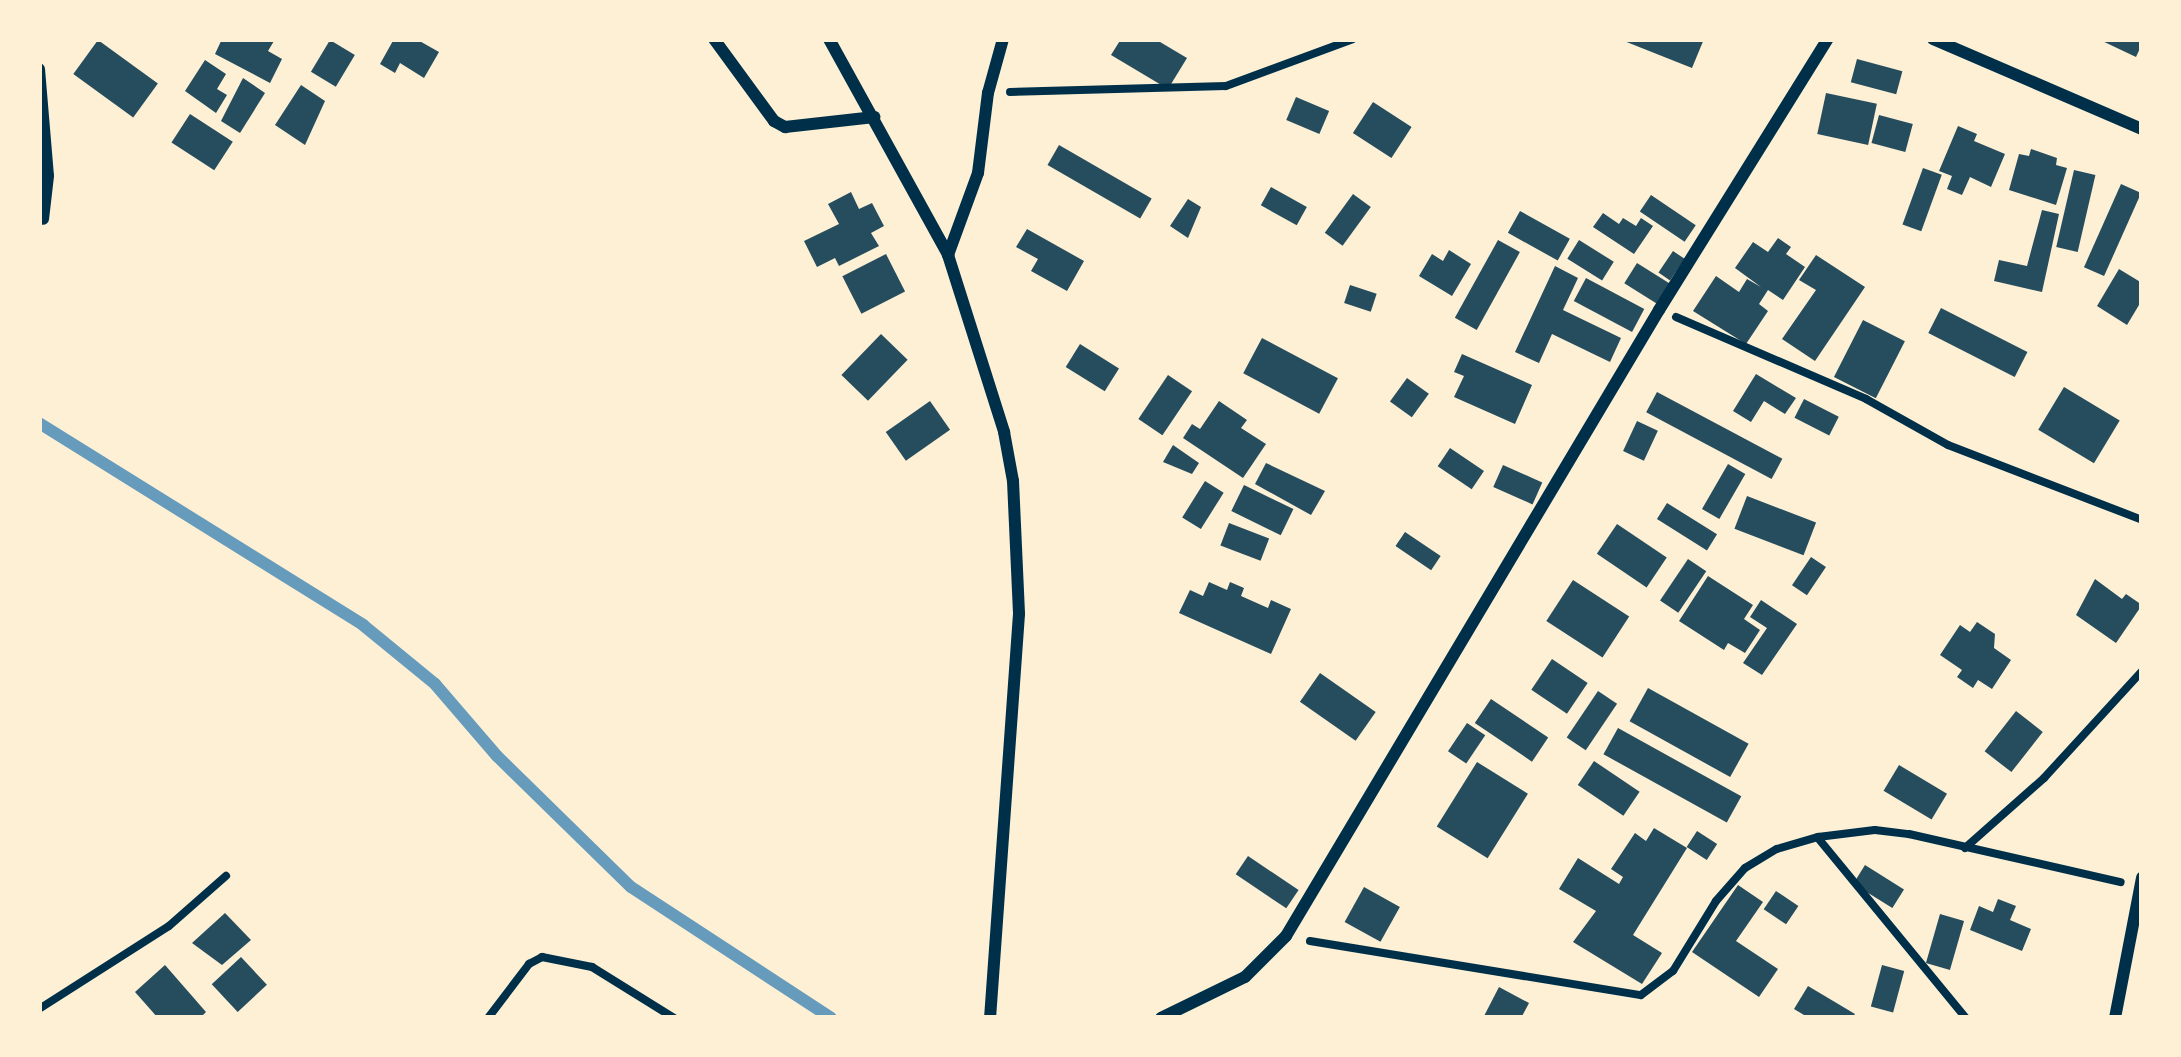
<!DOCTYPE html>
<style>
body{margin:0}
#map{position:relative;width:2181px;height:1057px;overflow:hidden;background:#fdf0d5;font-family:Lato,sans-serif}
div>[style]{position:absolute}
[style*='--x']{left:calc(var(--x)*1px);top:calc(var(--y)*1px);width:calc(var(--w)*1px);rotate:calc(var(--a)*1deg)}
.stream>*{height:12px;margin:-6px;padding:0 6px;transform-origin:6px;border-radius:6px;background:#669bbc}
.building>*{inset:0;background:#264d5e;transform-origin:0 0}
.path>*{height:8px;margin:-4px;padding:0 4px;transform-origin:4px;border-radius:4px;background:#003049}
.minor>*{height:12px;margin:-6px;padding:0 6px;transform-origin:6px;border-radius:6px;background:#003049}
span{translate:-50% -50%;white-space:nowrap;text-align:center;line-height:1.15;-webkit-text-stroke:10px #fdf0d5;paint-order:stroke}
.frame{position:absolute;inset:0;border:42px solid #fdf0d5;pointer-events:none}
</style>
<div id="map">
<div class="stream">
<i style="--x:39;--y:423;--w:382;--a:31.9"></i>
<i style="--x:363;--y:625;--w:93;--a:39.3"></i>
<i style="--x:435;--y:684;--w:95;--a:49.3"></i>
<i style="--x:497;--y:756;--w:187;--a:44.4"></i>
<i style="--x:631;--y:887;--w:239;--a:33.2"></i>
</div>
<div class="building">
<i style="clip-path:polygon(222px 39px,274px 41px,268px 51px,282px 59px,270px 83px,215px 54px)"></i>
<i style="clip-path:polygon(394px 39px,416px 39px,439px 52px,424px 78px,400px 63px,395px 73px,380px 64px)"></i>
<i style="clip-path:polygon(1121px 39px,1155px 39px,1187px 58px,1168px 89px,1111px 55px)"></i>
<i style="clip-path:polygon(1619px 39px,1704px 39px,1692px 68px)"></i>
<i style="clip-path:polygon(2098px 39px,2142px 39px,2142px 44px,2136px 57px)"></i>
<i style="left:98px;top:40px;width:74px;height:42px;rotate:36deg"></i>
<i style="left:330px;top:40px;width:29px;height:37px;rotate:31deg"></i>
<i style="left:1857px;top:59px;width:47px;height:24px;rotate:15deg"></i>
<i style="clip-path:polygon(205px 60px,226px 74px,217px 89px,227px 95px,216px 113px,185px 91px)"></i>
<i style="clip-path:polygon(243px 78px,265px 93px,240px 133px,221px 121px)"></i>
<i style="clip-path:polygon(301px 85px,325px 101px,305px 145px,275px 125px)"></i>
<i style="left:1826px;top:93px;width:52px;height:42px;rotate:12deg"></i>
<i style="left:1296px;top:97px;width:36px;height:25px;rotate:23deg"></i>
<i style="left:1373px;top:102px;width:46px;height:37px;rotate:33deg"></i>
<i style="left:190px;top:114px;width:51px;height:34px;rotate:33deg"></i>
<i style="left:1879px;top:115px;width:35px;height:29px;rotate:15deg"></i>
<i style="clip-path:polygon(1958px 126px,1977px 134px,1974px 141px,2005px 154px,1991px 187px,1970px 177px,1962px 195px,1947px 189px,1952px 176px,1939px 171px)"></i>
<i style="left:1059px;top:145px;width:107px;height:23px;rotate:30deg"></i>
<i style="clip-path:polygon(2031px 149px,2057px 158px,2056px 165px,2067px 168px,2056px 205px,2009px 190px,2019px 154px,2029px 156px)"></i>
<i style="left:1923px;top:168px;width:20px;height:60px;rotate:20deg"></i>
<i style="left:2074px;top:170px;width:22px;height:79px;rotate:13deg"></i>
<i style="left:2121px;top:184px;width:22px;height:91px;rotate:24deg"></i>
<i style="left:1271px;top:187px;width:41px;height:21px;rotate:29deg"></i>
<i style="clip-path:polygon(851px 192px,859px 209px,872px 203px,884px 226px,871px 233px,879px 246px,839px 266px,835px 258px,817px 267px,804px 241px,839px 224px,828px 204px)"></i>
<i style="left:1353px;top:194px;width:22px;height:48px;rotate:36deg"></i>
<i style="left:1651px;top:195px;width:54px;height:20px;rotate:34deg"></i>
<i style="clip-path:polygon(1188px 199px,1201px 207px,1188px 238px,1170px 226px)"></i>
<i style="clip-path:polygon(2042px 210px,2059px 214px,2042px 292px,1994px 281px,1999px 260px,2027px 266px)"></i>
<i style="left:1520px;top:211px;width:57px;height:25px;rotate:29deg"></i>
<i style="clip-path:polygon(1603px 213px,1619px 224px,1623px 218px,1636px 226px,1641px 218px,1653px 226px,1634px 254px,1593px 227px)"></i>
<i style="clip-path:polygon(1027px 229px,1084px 261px,1067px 291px,1031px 271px,1038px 259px,1016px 247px)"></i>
<i style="clip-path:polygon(1778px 238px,1791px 247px,1786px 254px,1805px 267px,1783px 300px,1768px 290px,1759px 304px,1768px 311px,1746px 344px,1693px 311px,1716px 276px,1739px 292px,1747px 279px,1761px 287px,1735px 268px,1753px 242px,1768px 252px)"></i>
<i style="left:1498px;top:240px;width:25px;height:89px;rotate:29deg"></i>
<i style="left:1579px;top:240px;width:41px;height:22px;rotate:32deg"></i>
<i style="clip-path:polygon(1449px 250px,1471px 264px,1452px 296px,1419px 276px,1432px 254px,1443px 261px)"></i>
<i style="left:1673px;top:251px;width:14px;height:26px;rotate:34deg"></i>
<i style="left:886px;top:254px;width:42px;height:49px;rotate:63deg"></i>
<i style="clip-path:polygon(1816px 255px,1865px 287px,1815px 361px,1782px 339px,1816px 290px,1799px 280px)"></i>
<i style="left:1637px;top:263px;width:39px;height:24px;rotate:32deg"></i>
<i style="clip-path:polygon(1555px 266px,1578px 278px,1563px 310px,1621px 338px,1610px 362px,1552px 334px,1539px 363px,1515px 352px)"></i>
<i style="clip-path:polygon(2119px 269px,2142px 283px,2142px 300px,2127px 325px,2097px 306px)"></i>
<i style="left:1586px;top:278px;width:66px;height:26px;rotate:28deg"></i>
<i style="left:1350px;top:285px;width:28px;height:19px;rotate:18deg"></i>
<i style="left:1941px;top:308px;width:97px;height:28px;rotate:27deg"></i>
<i style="left:1863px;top:320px;width:47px;height:64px;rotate:27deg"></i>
<i style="left:881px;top:334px;width:37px;height:57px;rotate:44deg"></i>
<i style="left:1262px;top:338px;width:86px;height:40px;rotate:28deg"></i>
<i style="left:1080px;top:344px;width:46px;height:27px;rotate:32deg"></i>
<i style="clip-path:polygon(1462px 354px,1532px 385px,1515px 424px,1454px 397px,1464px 376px,1454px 372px)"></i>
<i style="clip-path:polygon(1756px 374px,1796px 398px,1785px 414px,1764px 401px,1751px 422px,1733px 411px)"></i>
<i style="left:1168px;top:375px;width:29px;height:53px;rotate:34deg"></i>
<i style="left:1407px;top:378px;width:27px;height:29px;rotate:36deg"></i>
<i style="left:2064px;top:387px;width:65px;height:50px;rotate:31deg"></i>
<i style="left:1657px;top:392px;width:142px;height:23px;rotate:28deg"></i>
<i style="left:1804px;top:399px;width:39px;height:21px;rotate:27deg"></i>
<i style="left:930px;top:401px;width:35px;height:54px;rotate:55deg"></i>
<i style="clip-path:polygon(1219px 401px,1247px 420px,1241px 428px,1266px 444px,1243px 478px,1183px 438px,1192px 424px,1200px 429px)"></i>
<i style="left:1637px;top:421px;width:23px;height:33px;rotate:25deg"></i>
<i style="clip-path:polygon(1173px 445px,1199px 463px,1192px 474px,1163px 462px)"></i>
<i style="left:1450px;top:448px;width:41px;height:22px;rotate:34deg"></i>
<i style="clip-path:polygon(1266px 463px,1325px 491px,1311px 515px,1255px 484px)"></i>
<i style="left:1728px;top:464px;width:20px;height:52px;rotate:30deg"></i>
<i style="left:1503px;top:465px;width:43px;height:24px;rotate:24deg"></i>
<i style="left:1205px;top:481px;width:22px;height:43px;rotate:32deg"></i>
<i style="left:1244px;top:485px;width:55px;height:29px;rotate:26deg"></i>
<i style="left:1747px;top:496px;width:74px;height:35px;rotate:21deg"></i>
<i style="left:1667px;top:503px;width:59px;height:19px;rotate:32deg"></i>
<i style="left:1229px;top:523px;width:43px;height:24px;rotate:21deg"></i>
<i style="left:1617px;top:524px;width:60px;height:36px;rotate:34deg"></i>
<i style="left:1405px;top:532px;width:43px;height:17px;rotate:34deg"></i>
<i style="left:1811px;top:557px;width:18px;height:34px;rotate:34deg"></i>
<i style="left:1688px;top:559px;width:22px;height:50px;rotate:34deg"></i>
<i style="clip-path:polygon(1708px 576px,1753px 605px,1744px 619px,1760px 630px,1745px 653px,1728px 643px,1724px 650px,1679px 621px)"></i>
<i style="clip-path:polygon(2095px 579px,2122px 599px,2126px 594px,2142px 605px,2116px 643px,2076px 615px)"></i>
<i style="left:1573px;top:580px;width:67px;height:49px;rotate:33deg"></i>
<i style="clip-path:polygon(1209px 582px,1227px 590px,1230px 582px,1244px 588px,1241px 596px,1268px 608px,1271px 600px,1291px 609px,1271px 654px,1179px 613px,1190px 590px,1203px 596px)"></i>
<i style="clip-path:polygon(1761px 600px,1797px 624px,1762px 675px,1743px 663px,1767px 628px,1750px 617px)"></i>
<i style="clip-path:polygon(1977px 622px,1995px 634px,1994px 648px,2011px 660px,1992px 689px,1978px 680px,1973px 688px,1957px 677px,1962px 670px,1940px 655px,1960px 625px,1970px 632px)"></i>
<i style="left:1552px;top:659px;width:43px;height:37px;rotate:34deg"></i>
<i style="left:1320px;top:673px;width:68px;height:35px;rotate:35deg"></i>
<i style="left:1648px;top:688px;width:115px;height:38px;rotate:29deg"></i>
<i style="left:1598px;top:691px;width:23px;height:56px;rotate:34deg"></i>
<i style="left:1491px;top:699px;width:69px;height:29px;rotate:34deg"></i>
<i style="left:2016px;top:711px;width:34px;height:51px;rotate:38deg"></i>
<i style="left:1467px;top:723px;width:22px;height:34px;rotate:34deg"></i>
<i style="left:1618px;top:728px;width:141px;height:30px;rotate:29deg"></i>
<i style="left:1594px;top:761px;width:55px;height:29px;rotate:34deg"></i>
<i style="left:1477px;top:762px;width:60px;height:76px;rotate:32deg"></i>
<i style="left:1899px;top:765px;width:56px;height:30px;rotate:31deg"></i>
<i style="clip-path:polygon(1654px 828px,1687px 848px,1633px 935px,1662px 953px,1642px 984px,1573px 942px,1596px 911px,1559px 889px,1578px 858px,1619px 884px,1623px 877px,1611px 869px,1635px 833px,1646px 841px)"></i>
<i style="left:1697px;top:831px;width:24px;height:19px;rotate:33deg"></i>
<i style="left:1248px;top:856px;width:61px;height:22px;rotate:34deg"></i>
<i style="left:1865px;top:865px;width:46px;height:22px;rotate:32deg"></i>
<i style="clip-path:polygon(1738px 885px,1763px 902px,1736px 941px,1778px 969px,1759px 997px,1692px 952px)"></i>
<i style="left:1364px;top:887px;width:41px;height:40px;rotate:29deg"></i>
<i style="left:1776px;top:891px;width:27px;height:22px;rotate:34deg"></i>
<i style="clip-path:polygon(1998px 899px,2016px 906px,2010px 920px,2031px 929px,2022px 951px,1970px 930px,1979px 906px,1993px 912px)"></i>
<i style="clip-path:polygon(225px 913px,251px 940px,222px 965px,192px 943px)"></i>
<i style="left:1940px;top:914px;width:25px;height:51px;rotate:16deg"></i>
<i style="left:241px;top:957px;width:38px;height:40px;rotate:47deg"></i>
<i style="clip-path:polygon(165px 965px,206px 1012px,200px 1018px,158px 1018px,135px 992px)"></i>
<i style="left:1882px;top:965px;width:23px;height:43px;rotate:15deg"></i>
<i style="clip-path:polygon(1808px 986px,1855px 1014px,1852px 1018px,1809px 1018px,1794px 1009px)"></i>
<i style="clip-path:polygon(1499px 987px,1529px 1003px,1521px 1018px,1483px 1018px)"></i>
</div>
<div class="path">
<i style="--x:1010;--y:92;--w:216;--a:-1.6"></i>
<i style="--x:1226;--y:86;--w:135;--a:-20.3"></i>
<i style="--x:1676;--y:317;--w:207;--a:23.3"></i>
<i style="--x:1866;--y:399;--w:94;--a:29.3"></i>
<i style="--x:1948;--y:445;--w:208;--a:21.1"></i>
<i style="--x:1818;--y:838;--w:233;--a:50.6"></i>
<i style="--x:1965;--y:848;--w:106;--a:-41.5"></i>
<i style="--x:2044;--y:778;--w:145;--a:-47.5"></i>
<i style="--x:1310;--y:941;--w:335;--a:9.3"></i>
<i style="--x:1641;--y:995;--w:40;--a:-37"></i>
<i style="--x:1673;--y:971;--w:82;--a:-58.4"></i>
<i style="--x:1716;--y:901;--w:44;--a:-48.7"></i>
<i style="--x:1745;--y:868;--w:37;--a:-31"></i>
<i style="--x:1777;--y:849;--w:43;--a:-16.3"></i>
<i style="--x:1818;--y:837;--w:57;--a:-7"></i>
<i style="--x:1875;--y:830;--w:34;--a:7"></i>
<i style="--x:1909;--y:834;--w:217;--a:12.8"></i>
<i style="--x:39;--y:1009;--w:154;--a:-32.6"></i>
<i style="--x:169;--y:926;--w:76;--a:-41.3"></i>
<i style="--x:488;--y:1018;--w:68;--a:-52.8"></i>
<i style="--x:529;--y:964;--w:15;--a:-28"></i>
<i style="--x:542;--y:957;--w:51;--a:11.3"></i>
<i style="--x:592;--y:967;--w:97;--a:31.9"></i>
</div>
<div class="minor">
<i style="--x:714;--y:39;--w:102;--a:53.8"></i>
<i style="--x:774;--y:121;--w:13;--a:29"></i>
<i style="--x:785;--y:127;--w:90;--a:-6.4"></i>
<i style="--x:829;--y:39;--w:247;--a:61.1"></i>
<i style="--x:948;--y:255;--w:186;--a:72.4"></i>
<i style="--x:1004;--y:432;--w:50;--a:79.6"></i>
<i style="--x:1013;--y:481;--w:133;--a:87.4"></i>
<i style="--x:1019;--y:614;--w:405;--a:94.1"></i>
<i style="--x:1933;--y:39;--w:228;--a:23.3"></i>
<i style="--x:39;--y:69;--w:107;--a:85.2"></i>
<i style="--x:48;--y:176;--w:43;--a:96.6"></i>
<i style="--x:948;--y:255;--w:87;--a:-69.9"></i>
<i style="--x:978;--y:173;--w:81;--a:-82.9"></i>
<i style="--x:988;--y:93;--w:56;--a:-74.5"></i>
<i style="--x:1161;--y:1018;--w:93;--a:-26"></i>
<i style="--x:1245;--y:977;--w:58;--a:-45"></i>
<i style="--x:1286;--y:936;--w:729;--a:-59.21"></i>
<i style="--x:1659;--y:310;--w:319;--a:-58.1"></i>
<i style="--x:2115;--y:1018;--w:143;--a:-79.1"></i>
</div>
<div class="frame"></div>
</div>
